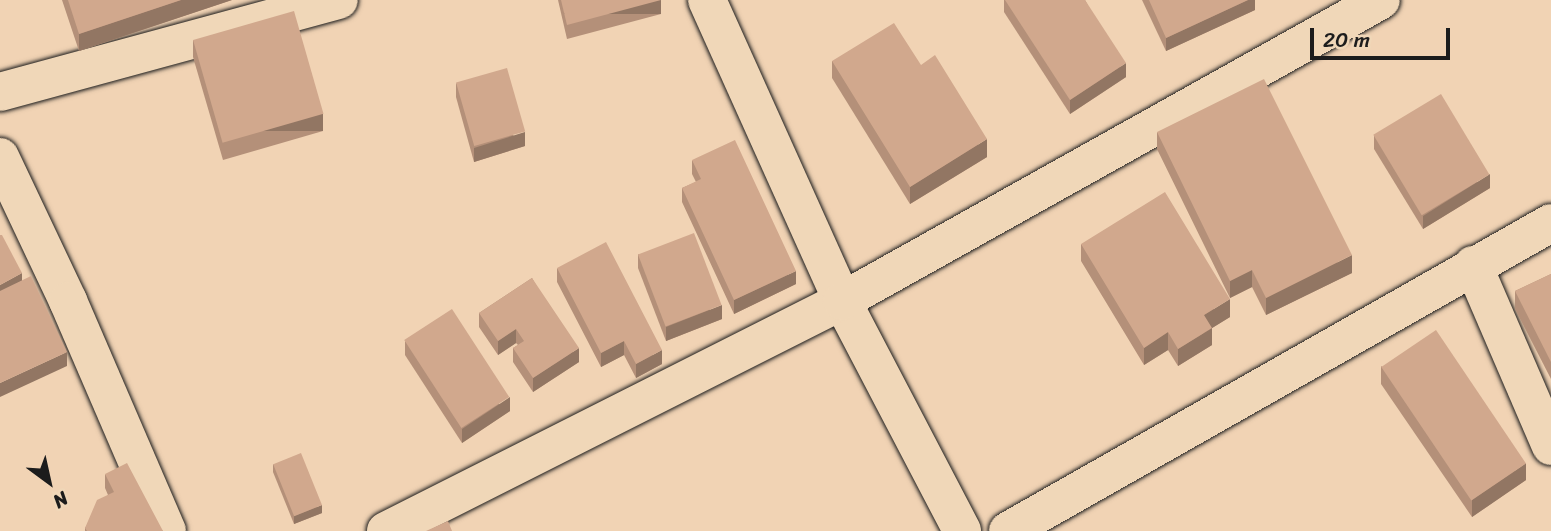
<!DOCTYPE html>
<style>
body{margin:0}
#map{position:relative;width:1551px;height:531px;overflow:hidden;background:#f1d3b4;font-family:Sriracha,sans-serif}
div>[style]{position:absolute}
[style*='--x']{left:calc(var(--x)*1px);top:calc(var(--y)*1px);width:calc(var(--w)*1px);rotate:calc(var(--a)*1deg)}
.roads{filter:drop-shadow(0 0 2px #1c1c1c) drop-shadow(0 0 2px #1c1c1c)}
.minor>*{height:38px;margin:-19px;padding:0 19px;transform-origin:19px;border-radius:19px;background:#f0d7b8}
.wall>*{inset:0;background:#b49079}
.shaded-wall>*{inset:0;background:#927663;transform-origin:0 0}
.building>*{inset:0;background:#d1a88d;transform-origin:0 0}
span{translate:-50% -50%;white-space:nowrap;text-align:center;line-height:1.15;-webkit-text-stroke:5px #f0d7b8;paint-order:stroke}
.north{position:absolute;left:14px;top:447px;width:70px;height:70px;-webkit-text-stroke:5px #f0d7b8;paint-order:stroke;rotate:147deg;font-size:19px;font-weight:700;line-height:28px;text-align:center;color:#1c1c1c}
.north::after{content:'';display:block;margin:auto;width:24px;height:32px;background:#1c1c1c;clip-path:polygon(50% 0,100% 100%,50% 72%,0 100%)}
.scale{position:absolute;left:1310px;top:28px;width:140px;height:32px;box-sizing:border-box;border:4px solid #1c1c1c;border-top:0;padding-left:9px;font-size:21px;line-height:24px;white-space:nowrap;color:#1c1c1c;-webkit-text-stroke:5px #f0d7b8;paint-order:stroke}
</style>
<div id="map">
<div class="roads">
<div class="minor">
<i style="--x:707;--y:0;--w:330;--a:65.8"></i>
<i style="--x:842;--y:301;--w:259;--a:62.4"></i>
<i style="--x:0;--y:92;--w:351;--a:-15.2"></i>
<i style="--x:0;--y:157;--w:159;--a:64.7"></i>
<i style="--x:68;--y:301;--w:250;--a:66.7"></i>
<i style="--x:1473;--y:265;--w:197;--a:66.7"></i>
<i style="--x:386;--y:531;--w:511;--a:-26.77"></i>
<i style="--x:842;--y:301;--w:617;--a:-29.18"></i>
<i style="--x:1008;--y:531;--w:624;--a:-29.56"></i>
</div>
</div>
<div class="wall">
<i style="clip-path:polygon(62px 0,232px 0,79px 51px)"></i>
<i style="clip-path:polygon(558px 0,661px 0,661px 14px,567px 39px)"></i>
<i style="clip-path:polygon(1004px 0,1085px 0,1126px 77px,1070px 114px,1004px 12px)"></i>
<i style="clip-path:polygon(1142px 0,1255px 0,1255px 10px,1166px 51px)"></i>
<i style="clip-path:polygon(193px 40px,323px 131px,223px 160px,193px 57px)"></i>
<i style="clip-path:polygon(832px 61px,921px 65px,987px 157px,910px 204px,832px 78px)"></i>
<i style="clip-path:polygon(456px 83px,525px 146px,474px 162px,456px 97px)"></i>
<i style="clip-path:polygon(1157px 132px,1352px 273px,1266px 315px,1252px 287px,1230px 298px,1157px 149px)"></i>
<i style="clip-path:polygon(1374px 135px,1490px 188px,1423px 229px,1374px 149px)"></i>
<i style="clip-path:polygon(692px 160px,796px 284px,734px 314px,682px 202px,682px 188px,696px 182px,692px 174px)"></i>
<i style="clip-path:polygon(1081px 244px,1230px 317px,1212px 328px,1212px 345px,1178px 366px,1168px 350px,1144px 365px,1081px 261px)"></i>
<i style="clip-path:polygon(638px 254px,722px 319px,666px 341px,638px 268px)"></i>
<i style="clip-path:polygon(557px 268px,662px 364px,636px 378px,624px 355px,601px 367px,557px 282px)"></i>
<i style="clip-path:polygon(1551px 274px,1551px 379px,1515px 309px,1515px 291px)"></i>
<i style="clip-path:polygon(532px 278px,579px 362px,533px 392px,513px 362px,513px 348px,518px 345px,516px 343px,498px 355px,479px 327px,479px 313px)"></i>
<i style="clip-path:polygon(405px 341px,510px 411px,462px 443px,405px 355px)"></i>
<i style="clip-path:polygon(1381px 366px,1526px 480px,1472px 517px,1381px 384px)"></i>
<i style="clip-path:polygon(273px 464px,322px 513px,294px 524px,273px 472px)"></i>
<i style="clip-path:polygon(105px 474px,163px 531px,85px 531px,85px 528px,108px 495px,105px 488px)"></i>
</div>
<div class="shaded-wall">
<i style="clip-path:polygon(181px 0,232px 0,79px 51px,79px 34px)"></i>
<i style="left:661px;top:0;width:14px;height:97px;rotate:90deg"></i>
<i style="clip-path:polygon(1248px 0,1255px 0,1255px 10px,1166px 51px,1166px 38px)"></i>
<i style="clip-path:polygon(1126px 63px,1126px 77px,1070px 114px,1070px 100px)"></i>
<i style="left:323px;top:114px;width:17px;height:104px;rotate:90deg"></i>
<i style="clip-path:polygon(525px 132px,525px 146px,474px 162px,474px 148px)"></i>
<i style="clip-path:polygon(987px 139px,987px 157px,910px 204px,910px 187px)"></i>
<i style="clip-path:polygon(1490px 174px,1490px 188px,1423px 229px,1423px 216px)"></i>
<i style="clip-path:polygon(1352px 255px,1352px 273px,1266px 315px,1266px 298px)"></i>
<i style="clip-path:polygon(1252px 270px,1252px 287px,1230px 298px,1230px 281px)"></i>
<i style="clip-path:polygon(796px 271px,796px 284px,734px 314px,734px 300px)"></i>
<i style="clip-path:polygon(22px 273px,22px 281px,0 293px,0 285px)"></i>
<i style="clip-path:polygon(1230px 299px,1230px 317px,1204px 333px,1204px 315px)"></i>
<i style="clip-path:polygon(722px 305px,722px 319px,666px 341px,666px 327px)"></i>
<i style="clip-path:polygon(1212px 328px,1212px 345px,1178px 366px,1178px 349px)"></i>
<i style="clip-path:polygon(516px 329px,516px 343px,498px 355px,498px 341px)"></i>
<i style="clip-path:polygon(1168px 332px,1168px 350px,1144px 365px,1144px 348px)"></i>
<i style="clip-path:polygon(624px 341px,624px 355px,601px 367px,601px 353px)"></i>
<i style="clip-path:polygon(579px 348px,579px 362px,533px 392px,533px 378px)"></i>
<i style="clip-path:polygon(662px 350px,662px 364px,636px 378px,636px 364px)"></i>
<i style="clip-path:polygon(67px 352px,67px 366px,0 397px,0 383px)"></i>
<i style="clip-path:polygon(510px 397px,510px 411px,462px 443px,462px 429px)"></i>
<i style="clip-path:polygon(1526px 463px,1526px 480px,1472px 517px,1472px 500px)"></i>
<i style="clip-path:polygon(322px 505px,322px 513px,294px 524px,294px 516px)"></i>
</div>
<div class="building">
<i style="clip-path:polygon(68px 0,181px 0,79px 34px)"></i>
<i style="clip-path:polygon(561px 0,661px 0,567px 25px)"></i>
<i style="clip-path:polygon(1005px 0,1085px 0,1126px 63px,1070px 100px)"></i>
<i style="clip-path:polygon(1149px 0,1248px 0,1166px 38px)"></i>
<i style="left:294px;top:11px;width:107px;height:105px;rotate:74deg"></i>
<i style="clip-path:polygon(894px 23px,921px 65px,935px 55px,987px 139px,910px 187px,832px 61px)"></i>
<i style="left:507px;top:68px;width:66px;height:53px;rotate:74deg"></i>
<i style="clip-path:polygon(1264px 79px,1352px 255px,1266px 298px,1252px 270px,1230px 281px,1157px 132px)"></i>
<i style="left:1441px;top:94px;width:94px;height:79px;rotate:59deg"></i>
<i style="clip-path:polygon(735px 140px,796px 271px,734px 300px,682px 188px,701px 179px,692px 160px)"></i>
<i style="clip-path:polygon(1165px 192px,1230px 299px,1204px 315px,1212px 328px,1178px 349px,1168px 332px,1144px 348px,1081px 244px)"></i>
<i style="left:694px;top:233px;width:77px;height:60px;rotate:69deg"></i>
<i style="clip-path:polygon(0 235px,2px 235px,22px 273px,0 285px)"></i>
<i style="clip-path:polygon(606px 242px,662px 350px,636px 364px,624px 341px,601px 353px,557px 268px)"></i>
<i style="clip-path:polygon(1551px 274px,1551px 362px,1515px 291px)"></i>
<i style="clip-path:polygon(31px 276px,67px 352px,0 383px,0 291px)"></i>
<i style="clip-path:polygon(532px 278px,579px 348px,533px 378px,513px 348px,524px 341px,516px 329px,498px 341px,479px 313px)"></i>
<i style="left:452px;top:309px;width:105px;height:57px;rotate:57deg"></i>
<i style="left:1436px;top:330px;width:161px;height:66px;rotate:56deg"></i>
<i style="left:301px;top:453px;width:56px;height:30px;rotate:68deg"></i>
<i style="clip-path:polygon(127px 463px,163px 531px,87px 531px,85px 528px,97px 500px,114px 492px,105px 474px)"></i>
<i style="clip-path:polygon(448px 521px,452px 531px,426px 531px)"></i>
</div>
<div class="north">N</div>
<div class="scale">20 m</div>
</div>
